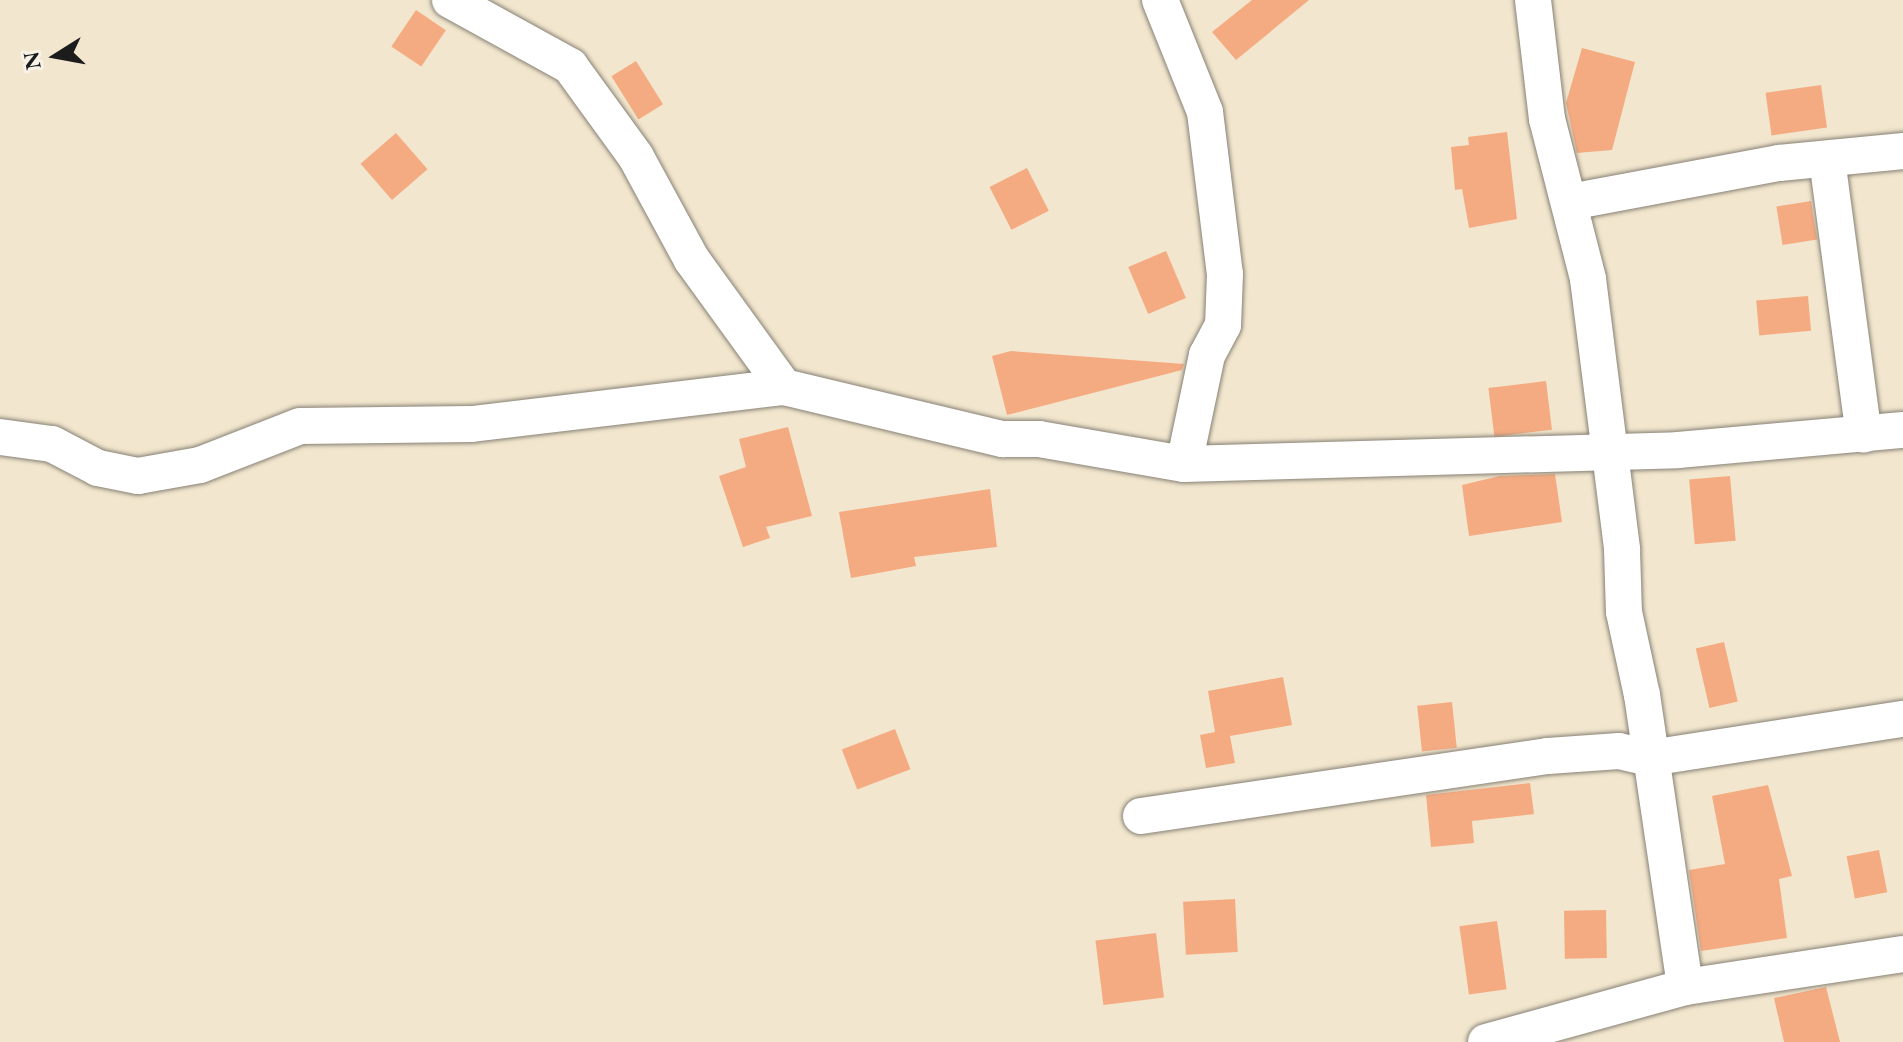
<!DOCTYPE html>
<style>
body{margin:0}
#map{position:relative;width:1903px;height:1042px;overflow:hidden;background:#f2e6ce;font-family:"EB Garamond",serif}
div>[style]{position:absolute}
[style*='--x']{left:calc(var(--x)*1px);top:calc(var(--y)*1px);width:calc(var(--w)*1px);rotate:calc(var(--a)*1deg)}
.building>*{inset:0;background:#f5ab82;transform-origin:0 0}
.roads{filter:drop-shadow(0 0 2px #878175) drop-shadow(0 0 2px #878175)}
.street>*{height:36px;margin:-18px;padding:0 18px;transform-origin:18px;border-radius:18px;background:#fff}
span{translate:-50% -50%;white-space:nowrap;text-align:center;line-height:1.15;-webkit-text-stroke:6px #f7f3e8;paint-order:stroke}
.north{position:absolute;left:16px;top:16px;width:80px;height:80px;-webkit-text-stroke:6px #f7f3e8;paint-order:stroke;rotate:259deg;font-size:22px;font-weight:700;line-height:32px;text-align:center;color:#1c1c1c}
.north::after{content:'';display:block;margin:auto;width:28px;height:36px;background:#1c1c1c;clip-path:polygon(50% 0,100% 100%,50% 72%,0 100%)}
</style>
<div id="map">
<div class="building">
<i style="clip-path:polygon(1252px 0,1309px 0,1236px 60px,1212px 32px)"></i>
<i style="left:416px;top:10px;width:36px;height:44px;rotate:34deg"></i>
<i style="clip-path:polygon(1582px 48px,1635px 62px,1612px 150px,1577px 153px,1566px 103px)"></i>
<i style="left:636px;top:61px;width:51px;height:29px;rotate:58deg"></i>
<i style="left:1821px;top:85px;width:43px;height:56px;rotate:82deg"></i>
<i style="clip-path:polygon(1507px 132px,1517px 219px,1469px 228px,1462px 189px,1455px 190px,1451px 147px,1469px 145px,1468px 137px)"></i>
<i style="left:396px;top:133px;width:48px;height:47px;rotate:49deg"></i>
<i style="left:1027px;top:168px;width:48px;height:42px;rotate:63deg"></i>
<i style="left:1811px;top:201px;width:39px;height:35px;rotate:81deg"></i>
<i style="left:1166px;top:251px;width:51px;height:41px;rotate:67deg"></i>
<i style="left:1808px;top:296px;width:35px;height:52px;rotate:85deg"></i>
<i style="clip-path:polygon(1011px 351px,1184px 364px,1182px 370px,1007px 415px,992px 356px)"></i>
<i style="left:1546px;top:381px;width:49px;height:58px;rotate:83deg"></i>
<i style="clip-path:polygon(788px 427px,812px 516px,766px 527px,770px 538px,743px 547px,719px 476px,746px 467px,739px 439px)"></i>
<i style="clip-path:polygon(1555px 474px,1562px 522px,1469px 536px,1462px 485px,1500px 476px)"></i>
<i style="left:1730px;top:476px;width:65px;height:41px;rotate:85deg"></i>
<i style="clip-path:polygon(990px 489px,997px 547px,914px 557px,916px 566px,851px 578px,839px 512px)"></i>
<i style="left:1724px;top:642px;width:61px;height:29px;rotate:77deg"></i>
<i style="clip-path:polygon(1283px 677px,1292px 725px,1230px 736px,1235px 763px,1206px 768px,1200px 735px,1215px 732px,1208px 691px)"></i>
<i style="left:1452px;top:702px;width:46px;height:35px;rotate:84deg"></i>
<i style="left:895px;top:729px;width:43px;height:57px;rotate:69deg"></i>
<i style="clip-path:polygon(1530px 783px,1534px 814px,1472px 821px,1474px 843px,1431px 847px,1426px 795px)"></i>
<i style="clip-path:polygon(1768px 785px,1792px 876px,1779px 879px,1787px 938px,1701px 951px,1689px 870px,1725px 864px,1712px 796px)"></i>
<i style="left:1879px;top:850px;width:43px;height:33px;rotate:79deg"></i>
<i style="left:1235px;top:899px;width:53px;height:52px;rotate:87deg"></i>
<i style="left:1606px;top:910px;width:48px;height:42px;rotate:89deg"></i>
<i style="left:1497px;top:921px;width:69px;height:38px;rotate:82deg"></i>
<i style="left:1156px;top:933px;width:65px;height:61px;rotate:83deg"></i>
<i style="clip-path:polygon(1826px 987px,1840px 1042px,1784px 1042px,1774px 998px)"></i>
</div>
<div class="roads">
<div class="street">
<i style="--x:450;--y:0;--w:137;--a:28.8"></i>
<i style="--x:570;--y:66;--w:112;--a:54"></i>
<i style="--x:636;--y:157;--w:117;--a:61.5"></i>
<i style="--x:692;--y:260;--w:157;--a:54.1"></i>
<i style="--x:1160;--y:0;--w:121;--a:68.1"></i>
<i style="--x:1205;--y:112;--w:163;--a:83"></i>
<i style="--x:1225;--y:274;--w:51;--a:92.2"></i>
<i style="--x:1223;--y:325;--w:34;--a:118"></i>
<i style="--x:1207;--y:355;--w:111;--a:101.9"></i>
<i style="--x:1533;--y:0;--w:120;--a:83.3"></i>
<i style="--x:1547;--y:119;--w:165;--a:75.6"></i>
<i style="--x:1588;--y:279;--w:273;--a:82.8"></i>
<i style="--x:1622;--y:550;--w:62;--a:88.2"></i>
<i style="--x:1624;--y:612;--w:85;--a:77.8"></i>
<i style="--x:1642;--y:695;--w:295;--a:81.6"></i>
<i style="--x:1827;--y:159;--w:278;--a:82.4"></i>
<i style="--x:1570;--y:202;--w:213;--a:-10.6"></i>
<i style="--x:1779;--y:163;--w:125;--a:-5.5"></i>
<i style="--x:0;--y:437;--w:52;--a:7.7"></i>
<i style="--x:52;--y:444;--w:52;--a:27.6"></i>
<i style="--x:98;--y:468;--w:41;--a:11.3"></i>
<i style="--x:138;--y:476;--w:63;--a:-10.1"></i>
<i style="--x:200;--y:465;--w:107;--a:-21.3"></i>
<i style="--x:300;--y:426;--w:172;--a:-0.7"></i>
<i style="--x:472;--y:424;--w:314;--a:-6.8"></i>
<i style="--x:784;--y:387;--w:225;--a:13.4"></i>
<i style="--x:1003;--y:439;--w:36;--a:0"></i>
<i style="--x:1039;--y:439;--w:147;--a:9.8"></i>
<i style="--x:1184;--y:464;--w:494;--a:-1.6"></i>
<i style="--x:1678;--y:450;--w:226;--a:-5.1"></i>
<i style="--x:1141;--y:816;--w:411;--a:-8.4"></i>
<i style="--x:1548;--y:756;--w:71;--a:-4"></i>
<i style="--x:1619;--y:751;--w:32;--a:13"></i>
<i style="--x:1650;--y:758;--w:256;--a:-8.8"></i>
<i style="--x:1486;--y:1042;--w:206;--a:-15.4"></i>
<i style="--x:1685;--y:987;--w:220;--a:-8.6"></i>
</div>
</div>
<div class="north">N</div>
</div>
